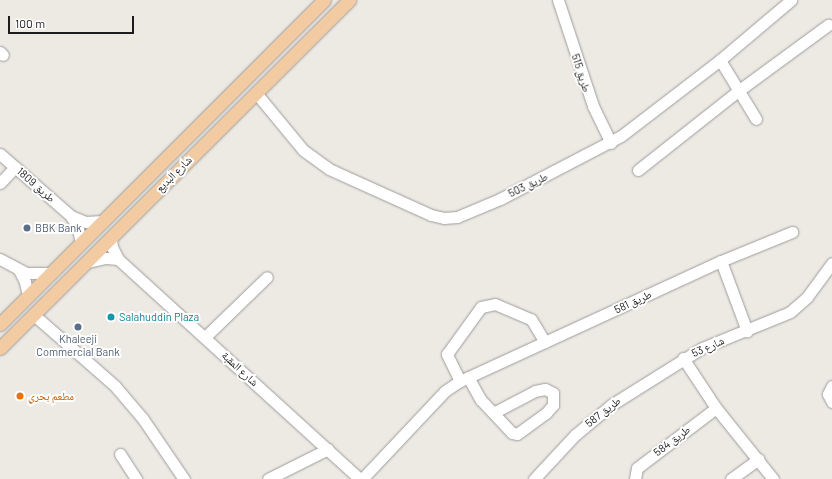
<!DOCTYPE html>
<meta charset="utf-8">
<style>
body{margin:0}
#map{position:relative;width:832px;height:479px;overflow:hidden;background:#ede9e3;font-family:Barlow,"Noto Naskh Arabic",sans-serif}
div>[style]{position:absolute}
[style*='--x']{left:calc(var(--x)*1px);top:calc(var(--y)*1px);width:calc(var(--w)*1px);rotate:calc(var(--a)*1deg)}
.roads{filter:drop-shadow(0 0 1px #9d9d9d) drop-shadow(0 0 1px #9d9d9d)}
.minor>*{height:11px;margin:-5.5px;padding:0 5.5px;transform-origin:5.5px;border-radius:5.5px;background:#fff}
.major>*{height:13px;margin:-6.5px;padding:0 6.5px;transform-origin:6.5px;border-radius:6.5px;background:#f2cba3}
.dots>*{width:11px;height:11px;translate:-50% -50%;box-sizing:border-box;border:2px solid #fff;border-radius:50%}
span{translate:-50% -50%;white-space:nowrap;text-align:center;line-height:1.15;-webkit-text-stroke:4px #fff;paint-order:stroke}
.street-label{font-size:11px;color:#1c1c1c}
.service-label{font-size:11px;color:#4e5e75}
.left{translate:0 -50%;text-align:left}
.culture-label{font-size:11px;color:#0d838f}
.food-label{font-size:11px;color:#c56008}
.scale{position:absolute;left:8px;top:16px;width:126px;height:18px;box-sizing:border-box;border:2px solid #1c1c1c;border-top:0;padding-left:5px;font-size:12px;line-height:14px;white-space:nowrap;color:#1c1c1c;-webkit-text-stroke:3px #fff;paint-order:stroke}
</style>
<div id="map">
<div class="roads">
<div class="minor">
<i style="--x:558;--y:0;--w:112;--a:71.7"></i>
<i style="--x:593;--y:106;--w:41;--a:64.1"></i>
<i style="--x:0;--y:52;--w:4;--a:45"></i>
<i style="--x:720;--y:60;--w:69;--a:58.6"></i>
<i style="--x:256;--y:93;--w:74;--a:50.5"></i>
<i style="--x:303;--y:150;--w:32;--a:36"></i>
<i style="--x:329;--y:169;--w:112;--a:24.3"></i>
<i style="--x:431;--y:215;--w:13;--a:13"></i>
<i style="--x:444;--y:218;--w:13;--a:-4"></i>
<i style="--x:457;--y:217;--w:47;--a:-22.7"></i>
<i style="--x:500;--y:199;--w:136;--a:-27.5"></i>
<i style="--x:621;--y:136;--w:125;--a:-37.5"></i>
<i style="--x:720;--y:60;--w:93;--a:-40.2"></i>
<i style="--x:0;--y:154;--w:94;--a:41.1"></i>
<i style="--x:71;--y:216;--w:16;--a:22"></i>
<i style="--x:86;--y:222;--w:16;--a:-4"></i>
<i style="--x:638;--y:170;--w:127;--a:-38.3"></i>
<i style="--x:738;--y:91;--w:112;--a:-36.3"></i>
<i style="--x:0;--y:183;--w:22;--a:-47"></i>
<i style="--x:71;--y:216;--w:15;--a:62"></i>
<i style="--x:78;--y:229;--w:14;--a:78"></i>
<i style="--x:111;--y:238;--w:9;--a:84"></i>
<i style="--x:112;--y:247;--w:13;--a:63"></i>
<i style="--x:118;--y:259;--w:327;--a:42.3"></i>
<i style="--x:0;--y:259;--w:30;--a:28"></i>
<i style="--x:26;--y:273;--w:25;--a:0"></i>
<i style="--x:721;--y:261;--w:75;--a:69.6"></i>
<i style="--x:88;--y:262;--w:18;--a:-13"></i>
<i style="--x:106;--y:258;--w:12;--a:5"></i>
<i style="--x:19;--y:270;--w:13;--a:63"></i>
<i style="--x:25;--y:282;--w:14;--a:78"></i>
<i style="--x:34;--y:315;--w:108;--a:41.2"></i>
<i style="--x:115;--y:386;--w:43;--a:49.7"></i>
<i style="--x:143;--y:419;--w:73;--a:55.7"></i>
<i style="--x:205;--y:337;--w:86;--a:-44.1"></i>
<i style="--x:683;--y:358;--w:60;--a:56.6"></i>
<i style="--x:716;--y:408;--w:91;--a:51.2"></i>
<i style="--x:468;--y:377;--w:26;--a:61"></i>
<i style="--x:481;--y:400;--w:45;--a:46.8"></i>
<i style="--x:512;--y:433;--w:5;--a:11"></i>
<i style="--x:517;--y:434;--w:36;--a:-36"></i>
<i style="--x:546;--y:413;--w:11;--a:-49"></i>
<i style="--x:553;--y:405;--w:12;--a:-90"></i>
<i style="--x:553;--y:393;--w:9;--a:-153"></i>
<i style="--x:545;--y:389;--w:10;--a:169"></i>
<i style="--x:535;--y:391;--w:47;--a:152.4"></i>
<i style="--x:460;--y:381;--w:30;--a:-116"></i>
<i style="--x:447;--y:354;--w:58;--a:-54.1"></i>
<i style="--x:481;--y:307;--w:14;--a:-12"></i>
<i style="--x:495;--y:304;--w:39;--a:23"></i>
<i style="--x:531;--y:319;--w:27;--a:59"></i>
<i style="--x:832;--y:386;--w:9;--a:117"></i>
<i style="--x:828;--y:394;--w:9;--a:63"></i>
<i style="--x:120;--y:454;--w:30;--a:57"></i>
<i style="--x:268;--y:479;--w:67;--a:-26.6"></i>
<i style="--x:362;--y:479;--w:121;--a:-46.7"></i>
<i style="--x:445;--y:391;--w:18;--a:-34"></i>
<i style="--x:460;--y:381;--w:287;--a:-24.7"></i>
<i style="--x:721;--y:261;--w:77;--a:-22.2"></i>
<i style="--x:534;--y:479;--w:60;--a:-47"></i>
<i style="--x:575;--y:435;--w:47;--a:-39.8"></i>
<i style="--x:611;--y:405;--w:107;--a:-32.1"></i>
<i style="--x:702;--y:348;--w:95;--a:-22.2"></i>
<i style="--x:790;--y:312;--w:23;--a:-41"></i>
<i style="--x:807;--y:297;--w:42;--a:-53.7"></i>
<i style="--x:635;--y:479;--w:11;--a:-80"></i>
<i style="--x:637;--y:468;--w:99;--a:-37.2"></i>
<i style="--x:731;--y:479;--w:34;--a:-36"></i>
</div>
<div class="major">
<i style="--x:0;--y:324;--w:458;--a:-45"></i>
<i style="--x:0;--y:348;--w:493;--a:-44.9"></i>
</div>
</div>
<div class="dots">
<i style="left:27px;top:228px;background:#5c6f8a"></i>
<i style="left:111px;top:317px;background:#0f9aa8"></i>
<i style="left:78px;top:327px;background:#5c6f8a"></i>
<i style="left:20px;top:396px;background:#e8710a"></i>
</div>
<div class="street-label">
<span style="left:581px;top:73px;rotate:72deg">طريق 515</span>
<span style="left:174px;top:174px;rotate:-45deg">شارع البديع</span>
<span style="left:36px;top:185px;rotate:41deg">طريق 1809</span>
<span style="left:528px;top:185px;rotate:-26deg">طريق 503</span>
<span style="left:633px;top:302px;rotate:-25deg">طريق 581</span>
<span style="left:708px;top:347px;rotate:-24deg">شارع 53</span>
<span style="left:240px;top:369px;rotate:43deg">شارع المقبة</span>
<span style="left:603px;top:412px;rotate:-38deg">طريق 587</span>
<span style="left:672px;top:441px;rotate:-37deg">طريق 584</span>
</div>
<div class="service-label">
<span class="left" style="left:35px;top:228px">BBK Bank</span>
<span style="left:78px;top:346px">Khaleeji<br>Commercial Bank</span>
</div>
<div class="culture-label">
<span class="left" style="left:119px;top:317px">Salahuddin Plaza</span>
</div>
<div class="food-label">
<span class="left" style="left:28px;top:396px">مطعم بحري</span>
</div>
<div class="scale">100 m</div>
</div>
